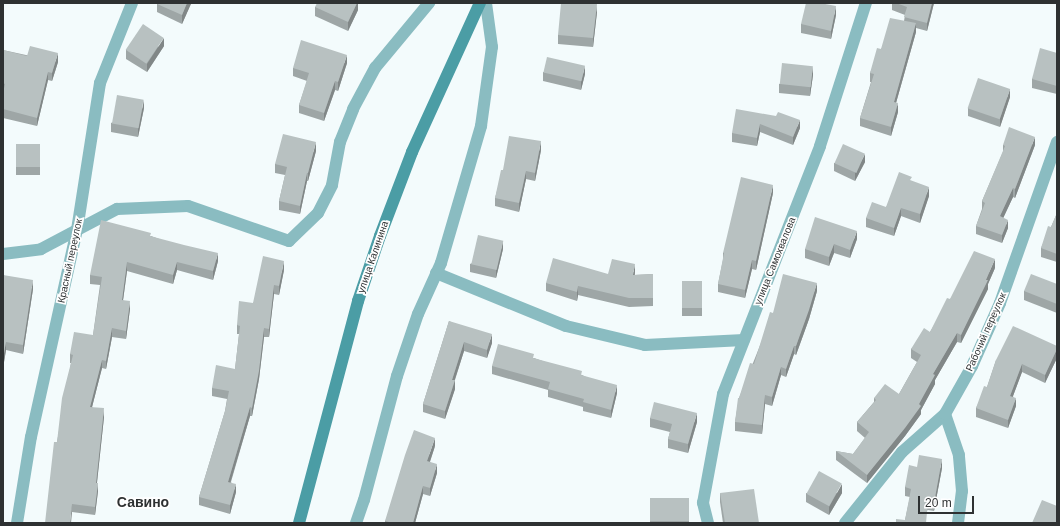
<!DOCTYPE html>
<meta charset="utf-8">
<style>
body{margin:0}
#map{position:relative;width:1060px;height:526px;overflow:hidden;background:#f3fbfc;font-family:Arial,sans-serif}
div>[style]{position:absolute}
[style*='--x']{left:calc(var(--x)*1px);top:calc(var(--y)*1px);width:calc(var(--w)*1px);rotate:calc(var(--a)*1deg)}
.minor>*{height:12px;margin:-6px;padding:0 6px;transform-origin:6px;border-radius:6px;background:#8abcc1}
.secondary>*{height:12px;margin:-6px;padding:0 6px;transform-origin:6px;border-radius:6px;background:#4b9da5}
.wall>*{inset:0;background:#9ea6a6;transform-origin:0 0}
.shaded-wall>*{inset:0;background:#818787}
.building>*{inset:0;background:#b8c1c1;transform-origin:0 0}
span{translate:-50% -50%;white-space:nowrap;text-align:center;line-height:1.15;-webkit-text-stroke:3.5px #fff;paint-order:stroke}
.street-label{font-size:10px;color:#2e3132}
.district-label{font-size:14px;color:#2e3132;font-weight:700}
.frame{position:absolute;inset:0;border:4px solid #2e3132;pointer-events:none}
.scale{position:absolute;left:918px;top:496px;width:56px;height:18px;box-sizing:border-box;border:2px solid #2e3132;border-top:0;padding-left:5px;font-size:12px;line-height:14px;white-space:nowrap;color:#2e3132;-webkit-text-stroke:3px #fff;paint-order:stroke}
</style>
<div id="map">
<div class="minor">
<i style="--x:3;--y:254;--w:38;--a:-7"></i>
<i style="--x:41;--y:249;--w:86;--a:-27.8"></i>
<i style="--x:117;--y:209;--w:71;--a:-2.4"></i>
<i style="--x:188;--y:206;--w:107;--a:19.1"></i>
<i style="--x:289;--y:241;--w:40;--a:-44"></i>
<i style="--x:318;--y:213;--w:31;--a:-63"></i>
<i style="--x:332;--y:185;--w:44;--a:-79.5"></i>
<i style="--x:340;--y:142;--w:35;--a:-68"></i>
<i style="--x:353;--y:109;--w:47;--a:-61.8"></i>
<i style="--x:375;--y:68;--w:85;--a:-50.3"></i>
<i style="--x:436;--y:273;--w:140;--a:22.2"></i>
<i style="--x:566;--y:326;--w:81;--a:13.5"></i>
<i style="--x:645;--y:345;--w:99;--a:-2.9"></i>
<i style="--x:17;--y:523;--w:87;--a:-80.8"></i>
<i style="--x:31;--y:437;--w:212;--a:-77.5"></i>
<i style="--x:77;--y:230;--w:149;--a:-81.1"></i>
<i style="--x:100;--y:83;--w:86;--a:-68.2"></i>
<i style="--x:356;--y:523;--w:24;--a:-71"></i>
<i style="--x:364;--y:500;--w:128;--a:-75.1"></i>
<i style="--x:397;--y:376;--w:65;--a:-71.3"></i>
<i style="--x:418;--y:314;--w:56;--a:-65.7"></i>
<i style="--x:441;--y:263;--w:143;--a:-73.7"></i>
<i style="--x:481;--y:126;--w:80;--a:-82.1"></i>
<i style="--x:492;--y:47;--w:44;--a:-97.8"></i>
<i style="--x:708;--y:523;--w:21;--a:-104"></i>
<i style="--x:703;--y:503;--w:111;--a:-79.6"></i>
<i style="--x:723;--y:394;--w:266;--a:-68.6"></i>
<i style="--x:820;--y:146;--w:150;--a:-72.2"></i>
<i style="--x:845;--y:523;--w:91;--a:-51.2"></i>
<i style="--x:902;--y:452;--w:57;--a:-41.5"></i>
<i style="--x:958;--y:523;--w:32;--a:-83"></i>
<i style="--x:962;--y:491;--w:36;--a:-95"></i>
<i style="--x:959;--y:455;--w:43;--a:-108.9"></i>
<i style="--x:945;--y:414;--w:55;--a:-60.6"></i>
<i style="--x:972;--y:366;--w:69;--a:-66"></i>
<i style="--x:1000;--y:303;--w:171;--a:-70.5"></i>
</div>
<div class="secondary">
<i style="--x:299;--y:523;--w:230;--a:-75.1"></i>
<i style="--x:358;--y:301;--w:69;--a:-71.3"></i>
<i style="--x:380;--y:236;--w:90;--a:-69.1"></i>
<i style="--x:412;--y:152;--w:164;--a:-65.5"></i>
</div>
<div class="wall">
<i style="clip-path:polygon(191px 3px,182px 24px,157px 12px,157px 4px)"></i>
<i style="clip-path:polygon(358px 3px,358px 10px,348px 31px,315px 16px,315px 7px)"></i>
<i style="clip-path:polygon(892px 3px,934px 3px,927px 31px,916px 28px,916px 32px,896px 103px,898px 112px,891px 136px,860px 126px,860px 118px,871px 82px,870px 82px,870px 73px,881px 49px,904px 21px,905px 15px,892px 10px)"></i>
<i style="clip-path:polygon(597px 12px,593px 47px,558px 44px,558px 35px)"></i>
<i style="clip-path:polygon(836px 15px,831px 39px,801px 33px,801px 24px)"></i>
<i style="clip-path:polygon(164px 46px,147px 72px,126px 59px,126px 50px)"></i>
<i style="clip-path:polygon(3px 50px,58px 62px,52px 81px,48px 80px,37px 126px,3px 118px)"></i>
<i style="clip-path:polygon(1057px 53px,1057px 94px,1032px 88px,1032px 79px)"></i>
<i style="clip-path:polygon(347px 63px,338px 91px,335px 90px,324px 121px,299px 113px,299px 105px,307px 81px,293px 76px,293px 68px)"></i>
<i style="clip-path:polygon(543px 72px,585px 74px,581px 90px,543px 81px)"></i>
<i style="clip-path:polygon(813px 75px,810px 96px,779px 93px,779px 84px)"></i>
<i style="clip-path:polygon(1010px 97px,1000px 127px,968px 116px,968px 108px)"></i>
<i style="clip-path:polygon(144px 108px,138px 137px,111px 132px,111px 123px)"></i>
<i style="clip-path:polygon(776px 116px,800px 128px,793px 145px,760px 132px,757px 146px,732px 142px,732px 133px)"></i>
<i style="left:16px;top:144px;width:24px;height:31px"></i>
<i style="clip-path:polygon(1003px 145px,1035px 145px,1015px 198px,1013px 197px,1003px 218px,1008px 228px,1002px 243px,976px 234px,976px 226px,982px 209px,982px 201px,1003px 152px)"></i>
<i style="clip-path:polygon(541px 150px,535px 181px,526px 179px,519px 212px,495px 206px,495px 198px,503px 170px)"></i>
<i style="clip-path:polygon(316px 151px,308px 181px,307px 181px,300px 214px,279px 210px,279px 201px,285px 175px,275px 173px,275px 164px)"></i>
<i style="clip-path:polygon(865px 162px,855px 181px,834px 171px,834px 163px)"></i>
<i style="clip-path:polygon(912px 181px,929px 196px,920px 223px,901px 216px,894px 236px,866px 227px,866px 218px,886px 207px)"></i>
<i style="clip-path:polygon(773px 193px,756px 270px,752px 269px,745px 298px,718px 292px,718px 284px,723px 260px,723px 253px)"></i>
<i style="clip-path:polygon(1057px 213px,1057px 262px,1041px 257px,1041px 248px,1051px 227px)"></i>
<i style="clip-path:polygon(151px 236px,218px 261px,213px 280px,177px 270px,173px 284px,127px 271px,123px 300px,130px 309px,126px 339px,112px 337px,106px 369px,102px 368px,92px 407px,104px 417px,97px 483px,98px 491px,95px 515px,72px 512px,57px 442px,71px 363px,70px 363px,70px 354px,93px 335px,100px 285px,90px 284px,90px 275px)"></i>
<i style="clip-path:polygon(857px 239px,850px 258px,834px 253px,829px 266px,805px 258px,805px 249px)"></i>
<i style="clip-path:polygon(503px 249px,496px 278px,470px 272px,470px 264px)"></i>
<i style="clip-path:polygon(995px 268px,988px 284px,988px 289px,961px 343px,957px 342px,935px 380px,935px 384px,921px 410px,921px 414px,905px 436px,867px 483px,836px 460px,836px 451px,853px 454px,865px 438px,857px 431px,857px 422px,874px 402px,874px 398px,899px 394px,917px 362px,911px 358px,911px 349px,930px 332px,950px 299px)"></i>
<i style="clip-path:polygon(284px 270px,279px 295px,274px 294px,269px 337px,264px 337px,259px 379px,252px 416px,250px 416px,231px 482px,236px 492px,230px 514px,199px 505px,199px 497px,225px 411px,227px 399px,212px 396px,212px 388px,235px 369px,239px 334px,237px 334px,237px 325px,253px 303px)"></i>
<i style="clip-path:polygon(635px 272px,635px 275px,653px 274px,653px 306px,629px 307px,578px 295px,577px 301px,546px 291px,546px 283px,608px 274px)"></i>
<i style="clip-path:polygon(3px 275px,33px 289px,23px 354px,6px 350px,3px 368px)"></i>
<i style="left:682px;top:281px;width:20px;height:35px"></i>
<i style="clip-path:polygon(1057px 284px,1057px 313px,1024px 300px,1024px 291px)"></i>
<i style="clip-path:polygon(817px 291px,809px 319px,796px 355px,794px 354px,786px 377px,781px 375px,772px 406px,765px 404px,762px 434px,735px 431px,735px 422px,739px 398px,773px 313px)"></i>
<i style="clip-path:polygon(449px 321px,492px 343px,487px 358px,464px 351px,455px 380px,455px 389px,445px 419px,423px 412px,423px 404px)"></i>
<i style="clip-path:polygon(1057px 346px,1057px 358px,1045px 383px,1022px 372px,1013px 396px,1016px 406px,1008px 428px,976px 417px,976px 408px,987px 387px,996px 360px)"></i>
<i style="clip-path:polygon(534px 358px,582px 375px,617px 393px,611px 418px,583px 411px,583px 407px,548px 397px,548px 390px,492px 374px,492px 366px)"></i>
<i style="clip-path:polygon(650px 418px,697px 422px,688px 453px,668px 448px,668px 439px,670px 432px,650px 427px)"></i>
<i style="clip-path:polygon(435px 446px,430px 462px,437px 473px,430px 496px,423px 494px,415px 523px,385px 523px,385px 521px)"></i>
<i style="clip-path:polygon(917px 467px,942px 468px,934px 511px,928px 510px,905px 520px,910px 497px,905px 496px,905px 487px)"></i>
<i style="clip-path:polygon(720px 493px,759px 523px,723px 523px,720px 502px)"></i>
<i style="clip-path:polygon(806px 493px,842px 493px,829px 515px,806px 502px)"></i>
<i style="left:650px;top:498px;width:39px;height:25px"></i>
</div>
<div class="shaded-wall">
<i style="clip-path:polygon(187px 3px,191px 3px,191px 4px,182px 24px,182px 15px)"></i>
<i style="clip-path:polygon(357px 3px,358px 3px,358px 10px,348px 31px,348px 22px)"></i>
<i style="clip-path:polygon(932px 3px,934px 3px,927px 31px,927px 23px)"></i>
<i style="clip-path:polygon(597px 4px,597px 12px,593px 47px,593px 38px)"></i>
<i style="clip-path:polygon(836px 6px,836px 15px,831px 39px,831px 31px)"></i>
<i style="clip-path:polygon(916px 23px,916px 32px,894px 110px,894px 102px)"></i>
<i style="clip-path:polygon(164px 38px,164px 46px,147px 72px,147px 64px)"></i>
<i style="clip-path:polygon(58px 53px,58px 62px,52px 81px,52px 73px)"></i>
<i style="clip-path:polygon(347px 55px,347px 63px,338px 91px,338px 82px)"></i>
<i style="clip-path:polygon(585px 66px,585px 74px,581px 90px,581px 82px)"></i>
<i style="clip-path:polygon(813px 66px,813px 75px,810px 96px,810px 88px)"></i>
<i style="clip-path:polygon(48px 72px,48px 80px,37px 126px,37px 118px)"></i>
<i style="clip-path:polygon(335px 81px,335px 90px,324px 121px,324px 113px)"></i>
<i style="clip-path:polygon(1010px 89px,1010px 97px,1000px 127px,1000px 118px)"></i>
<i style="clip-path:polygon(144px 100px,144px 108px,138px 137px,138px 129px)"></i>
<i style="clip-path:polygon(898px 103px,898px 112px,891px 136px,891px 127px)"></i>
<i style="clip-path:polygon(800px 120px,800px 128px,793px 145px,793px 137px)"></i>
<i style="clip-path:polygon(760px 124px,760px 132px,757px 146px,757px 138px)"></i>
<i style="clip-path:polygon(1035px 137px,1035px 145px,1015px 198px,1015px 189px)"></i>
<i style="clip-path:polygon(541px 141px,541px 150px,535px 181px,535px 173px)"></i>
<i style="clip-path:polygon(316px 142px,316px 151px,308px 181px,308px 173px)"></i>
<i style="clip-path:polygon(865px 154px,865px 162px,855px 181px,855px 173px)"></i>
<i style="clip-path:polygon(526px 171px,526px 179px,519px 212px,519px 203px)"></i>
<i style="clip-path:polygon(307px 173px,307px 181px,300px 214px,300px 206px)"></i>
<i style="clip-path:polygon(773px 185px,773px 193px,756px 270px,756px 261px)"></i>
<i style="clip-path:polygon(929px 187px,929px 196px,920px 223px,920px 214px)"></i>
<i style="clip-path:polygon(1013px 188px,1013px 197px,1000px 225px,1000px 216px)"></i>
<i style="clip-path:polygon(901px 208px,901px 216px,894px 236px,894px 228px)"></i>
<i style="clip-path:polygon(1008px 220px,1008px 228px,1002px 243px,1002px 235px)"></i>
<i style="clip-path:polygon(857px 231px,857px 239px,850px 258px,850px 250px)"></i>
<i style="clip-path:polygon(503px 241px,503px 249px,496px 278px,496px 270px)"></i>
<i style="clip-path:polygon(834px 244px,834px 253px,829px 266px,829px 257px)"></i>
<i style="clip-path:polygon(218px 253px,218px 261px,213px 280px,213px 271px)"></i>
<i style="clip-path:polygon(995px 259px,995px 268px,988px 284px,988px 289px,961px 343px,961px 335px)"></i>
<i style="clip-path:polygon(752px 260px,752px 269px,745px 298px,745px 290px)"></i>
<i style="clip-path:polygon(284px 261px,284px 270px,279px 295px,279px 286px)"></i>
<i style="clip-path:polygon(127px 262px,127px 271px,122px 308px,122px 300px)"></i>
<i style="clip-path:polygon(177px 262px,177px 270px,173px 284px,173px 275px)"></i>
<i style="clip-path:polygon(635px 264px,635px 272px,633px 283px,633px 275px)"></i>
<i style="clip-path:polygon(33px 280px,33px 289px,23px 354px,23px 345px)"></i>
<i style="clip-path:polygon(817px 283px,817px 291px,809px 319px,796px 355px,796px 346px)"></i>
<i style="clip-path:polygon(274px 285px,274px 294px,269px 337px,269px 329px)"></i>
<i style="clip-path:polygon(578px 286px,578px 295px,577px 301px,577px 292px)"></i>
<i style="clip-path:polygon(130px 301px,130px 309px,126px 339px,126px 331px)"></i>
<i style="clip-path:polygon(112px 328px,112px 337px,106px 369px,106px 361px)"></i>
<i style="clip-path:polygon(264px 328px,264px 337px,259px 379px,252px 416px,252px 408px)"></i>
<i style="clip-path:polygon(957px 333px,957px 342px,935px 380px,935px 384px,921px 410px,921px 414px,905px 436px,867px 483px,867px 475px,919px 404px,933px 374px)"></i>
<i style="clip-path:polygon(492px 334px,492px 343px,487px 358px,487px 350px)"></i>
<i style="clip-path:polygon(6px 342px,6px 350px,3px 368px,3px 359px)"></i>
<i style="clip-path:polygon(464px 342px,464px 351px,452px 388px,452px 380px)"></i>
<i style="clip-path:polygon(794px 346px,794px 354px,786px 377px,786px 369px)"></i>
<i style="clip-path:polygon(1057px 349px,1057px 358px,1045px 383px,1045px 375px)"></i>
<i style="clip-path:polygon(102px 360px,102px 368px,90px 415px,90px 407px)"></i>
<i style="clip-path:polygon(1022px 364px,1022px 372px,1010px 404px,1010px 396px)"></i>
<i style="clip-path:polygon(781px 367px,781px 375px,772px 406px,772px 397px)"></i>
<i style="clip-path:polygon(455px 380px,455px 389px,445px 419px,445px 411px)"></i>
<i style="clip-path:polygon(617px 385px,617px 393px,611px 418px,611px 410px)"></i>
<i style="clip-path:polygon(765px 395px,765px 404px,762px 434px,762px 425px)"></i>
<i style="clip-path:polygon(1016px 398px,1016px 406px,1008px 428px,1008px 420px)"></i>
<i style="clip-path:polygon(250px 407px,250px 416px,228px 490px,228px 482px)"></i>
<i style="clip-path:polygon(104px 408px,104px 417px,96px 491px,96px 483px)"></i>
<i style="clip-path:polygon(697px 413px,697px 422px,688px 453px,688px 444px)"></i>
<i style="clip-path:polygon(435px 438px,435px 446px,427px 470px,427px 461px)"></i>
<i style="clip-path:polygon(942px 459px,942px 468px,934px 511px,934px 503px)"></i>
<i style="clip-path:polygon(437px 464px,437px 473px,430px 496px,430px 488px)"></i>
<i style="clip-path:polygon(98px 483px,98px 491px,95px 515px,95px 507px)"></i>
<i style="clip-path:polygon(236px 484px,236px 492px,230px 514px,230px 505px)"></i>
<i style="clip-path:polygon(842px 484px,842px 493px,829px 515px,829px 507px)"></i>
<i style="clip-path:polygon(423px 486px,423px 494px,415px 523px,413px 523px)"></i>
<i style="clip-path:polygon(72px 504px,72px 512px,71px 523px,70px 523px)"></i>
</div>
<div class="building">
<i style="clip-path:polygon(158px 3px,187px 3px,182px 15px,157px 4px)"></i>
<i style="clip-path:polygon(317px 3px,357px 3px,348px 22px,315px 7px)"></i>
<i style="clip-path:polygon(561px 3px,587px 3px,597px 4px,593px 38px,558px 35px)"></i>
<i style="clip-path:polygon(806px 3px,820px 3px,836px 6px,831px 31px,801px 24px)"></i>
<i style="clip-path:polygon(896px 3px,932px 3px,927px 23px,904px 17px,907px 7px)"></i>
<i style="clip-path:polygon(890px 18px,916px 23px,894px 102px,898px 103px,891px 127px,860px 118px,874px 74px,870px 73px,877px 48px,881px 49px)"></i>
<i style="left:143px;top:24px;width:25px;height:31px;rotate:34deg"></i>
<i style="clip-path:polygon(301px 40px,347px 55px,338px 82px,335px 81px,324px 113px,299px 105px,309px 73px,293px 68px)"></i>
<i style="clip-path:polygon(30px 46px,58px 53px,52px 73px,48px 72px,37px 118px,3px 109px,3px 93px,5px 84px,3px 83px,3px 50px,27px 56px)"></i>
<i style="clip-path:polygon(1040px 48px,1057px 53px,1057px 86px,1032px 79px)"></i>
<i style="left:547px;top:57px;width:39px;height:16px;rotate:13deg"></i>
<i style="left:782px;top:63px;width:31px;height:21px;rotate:6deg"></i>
<i style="left:978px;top:78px;width:34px;height:32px;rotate:19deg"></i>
<i style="left:117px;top:95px;width:27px;height:29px;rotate:10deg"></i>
<i style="clip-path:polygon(736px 109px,776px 116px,778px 112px,800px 120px,793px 137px,760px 124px,757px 138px,732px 133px)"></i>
<i style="clip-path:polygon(1009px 127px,1035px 137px,1015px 189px,1013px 188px,1000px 216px,1008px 220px,1002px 235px,976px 226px,985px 203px,982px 201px,1005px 146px,1003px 145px)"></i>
<i style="clip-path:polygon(283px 134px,316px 142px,308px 173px,307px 173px,300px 206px,279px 201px,287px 167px,275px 164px)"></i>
<i style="clip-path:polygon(509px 136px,541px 141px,535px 173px,526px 171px,519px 203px,495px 198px,501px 170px,503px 170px)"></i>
<i style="left:16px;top:144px;width:24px;height:23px"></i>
<i style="left:843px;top:144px;width:24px;height:21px;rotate:24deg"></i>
<i style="clip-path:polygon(899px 172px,912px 177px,910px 180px,929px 187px,920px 214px,901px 208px,894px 228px,866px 218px,872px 202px,886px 207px)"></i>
<i style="clip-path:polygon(741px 177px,773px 185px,756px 261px,752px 260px,745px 290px,718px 284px,724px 253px,723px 253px)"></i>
<i style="clip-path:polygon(1057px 213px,1057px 254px,1041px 248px,1048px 226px,1051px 227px)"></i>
<i style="clip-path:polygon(815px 217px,857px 231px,850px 250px,834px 244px,829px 257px,805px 249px)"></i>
<i style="clip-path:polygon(101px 220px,151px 233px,150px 236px,184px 245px,218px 253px,213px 271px,177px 262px,173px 275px,127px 262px,122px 300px,130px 301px,126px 331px,112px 328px,106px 361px,102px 360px,90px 407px,104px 408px,96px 483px,98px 483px,95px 507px,72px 504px,70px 523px,45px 523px,54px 442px,57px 442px,62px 398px,73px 355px,70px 354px,74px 332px,93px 335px,102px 277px,90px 275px)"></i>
<i style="left:478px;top:235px;width:26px;height:30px;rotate:13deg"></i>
<i style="clip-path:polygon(974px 251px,995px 259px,986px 280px,988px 280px,961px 335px,957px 333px,933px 374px,935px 375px,919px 404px,921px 406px,905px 428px,867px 475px,836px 451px,853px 454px,869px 432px,857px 422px,876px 400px,874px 398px,885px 384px,899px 394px,921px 355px,911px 349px,924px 328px,930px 332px,947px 298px,950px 299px)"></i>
<i style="clip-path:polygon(263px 256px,284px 261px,279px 286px,274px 285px,269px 329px,264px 328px,259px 371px,252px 408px,250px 407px,228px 482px,236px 484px,230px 505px,199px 497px,225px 411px,229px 391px,212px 388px,216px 365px,235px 369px,240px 326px,237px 325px,239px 301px,253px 303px)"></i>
<i style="clip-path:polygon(553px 258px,608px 274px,612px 259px,635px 264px,633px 275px,653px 274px,653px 298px,629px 298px,578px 286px,577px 292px,546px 283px)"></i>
<i style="clip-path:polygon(783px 274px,817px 283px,809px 310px,796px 346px,794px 346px,786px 369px,781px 367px,772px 397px,765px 395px,762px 425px,735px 422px,738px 398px,739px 398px,750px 363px,754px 364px,770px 312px,773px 313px)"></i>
<i style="clip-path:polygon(1031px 274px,1057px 284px,1057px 304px,1024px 291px)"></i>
<i style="clip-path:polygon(3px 275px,33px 280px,23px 345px,6px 342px,3px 359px)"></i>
<i style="left:682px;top:281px;width:20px;height:27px"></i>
<i style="clip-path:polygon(449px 321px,492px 334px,487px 350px,464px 342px,452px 380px,455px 380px,445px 411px,423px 404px)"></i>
<i style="clip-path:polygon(1013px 326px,1057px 346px,1057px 349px,1045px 375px,1022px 364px,1010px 396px,1016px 398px,1008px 420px,976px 408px,984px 386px,987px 387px,996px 360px)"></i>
<i style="clip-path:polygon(498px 344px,534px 354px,533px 358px,582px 371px,581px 375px,617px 385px,611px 410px,583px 402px,584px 399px,548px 389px,550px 382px,492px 366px)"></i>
<i style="clip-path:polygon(654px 402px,697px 413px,688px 444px,668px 439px,672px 424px,650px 418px)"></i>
<i style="clip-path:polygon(414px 430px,435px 438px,427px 461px,437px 464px,430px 488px,423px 486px,413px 523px,393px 523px,385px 521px,405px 455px)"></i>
<i style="clip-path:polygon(919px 455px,942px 459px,934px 503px,928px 502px,926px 523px,896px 523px,896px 519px,905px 520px,911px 489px,905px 487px,909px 465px,917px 467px)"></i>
<i style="left:819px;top:471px;width:26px;height:26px;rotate:29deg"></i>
<i style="clip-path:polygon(754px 489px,759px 523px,725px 523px,720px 493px)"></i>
<i style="left:650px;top:498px;width:39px;height:23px"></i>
<i style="clip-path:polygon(1042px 500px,1057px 506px,1057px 523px,1032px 523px)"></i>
</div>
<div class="street-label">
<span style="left:373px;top:257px;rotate:-71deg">улица Калинина</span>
<span style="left:70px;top:261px;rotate:-78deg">Красный переулок</span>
<span style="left:775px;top:261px;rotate:-68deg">улица Самохвалова</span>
<span style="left:986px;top:332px;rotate:-66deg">Рабочий переулок</span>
</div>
<div class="district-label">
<span style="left:143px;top:502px">Савино</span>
</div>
<div class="frame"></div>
<div class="scale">20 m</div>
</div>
